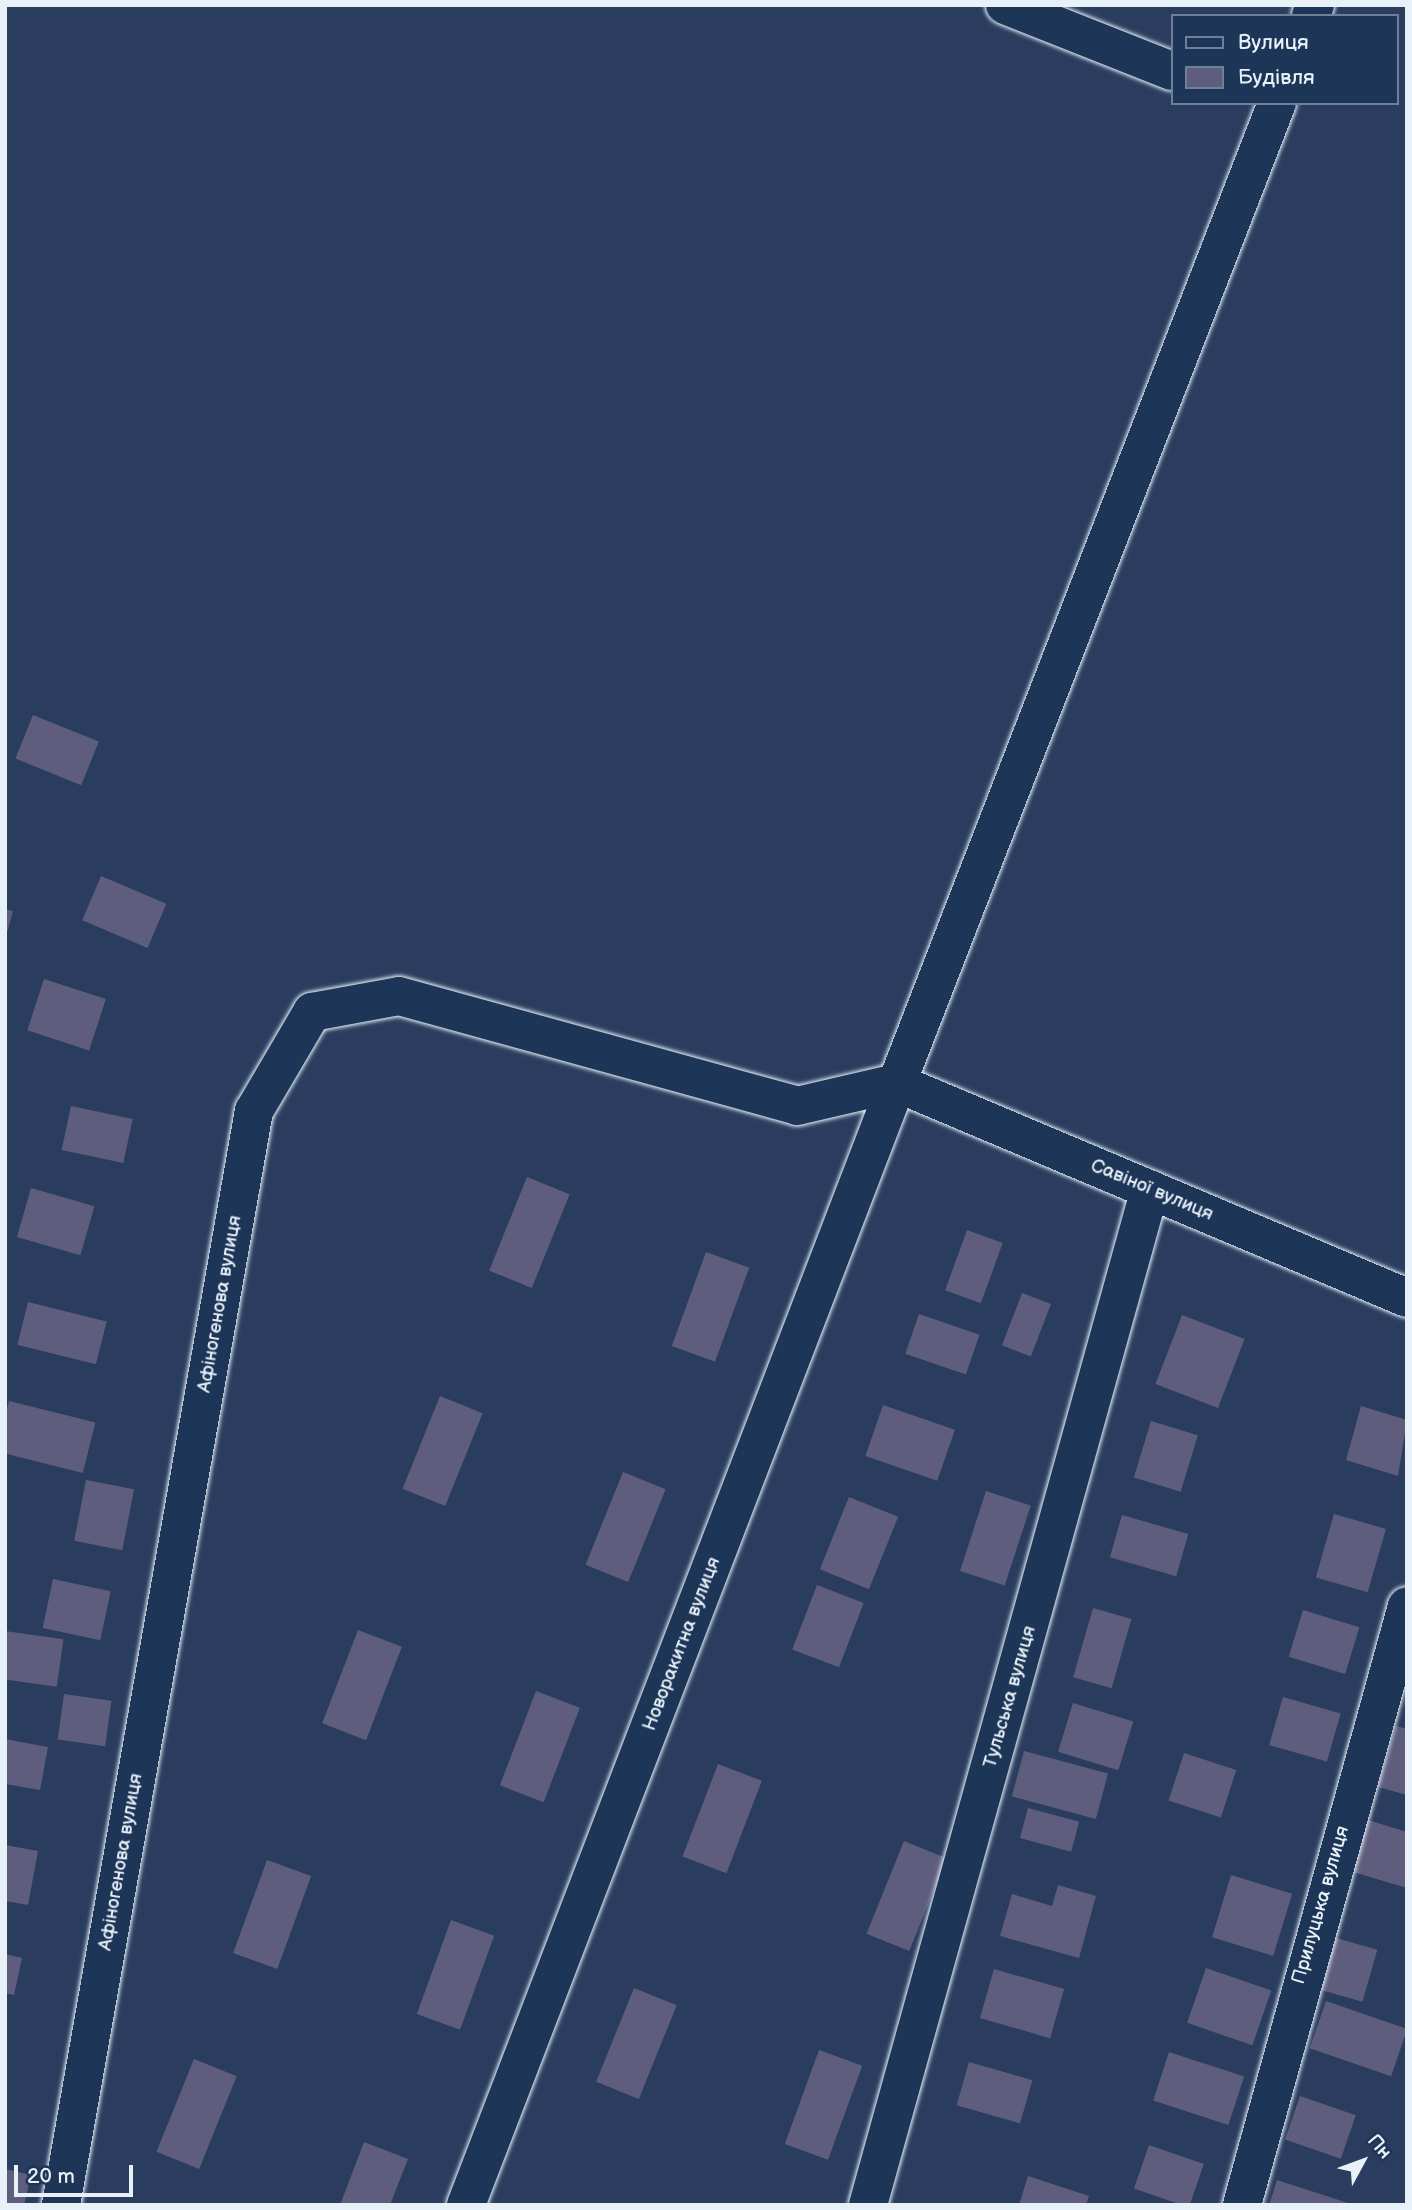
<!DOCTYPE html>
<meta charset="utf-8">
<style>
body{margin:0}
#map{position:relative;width:1412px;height:2210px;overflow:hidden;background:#2a3d5f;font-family:"Balsamiq Sans",sans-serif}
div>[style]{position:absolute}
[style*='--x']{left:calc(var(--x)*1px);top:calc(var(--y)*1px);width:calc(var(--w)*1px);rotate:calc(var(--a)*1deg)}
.building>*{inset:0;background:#5f5d7e;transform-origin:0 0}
.roads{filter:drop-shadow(0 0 2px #e8f1f8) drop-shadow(0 0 2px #e8f1f8)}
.street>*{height:38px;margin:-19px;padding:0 19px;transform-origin:19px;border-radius:19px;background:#1d3557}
.secondary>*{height:38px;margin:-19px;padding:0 19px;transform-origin:19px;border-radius:19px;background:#1d3557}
span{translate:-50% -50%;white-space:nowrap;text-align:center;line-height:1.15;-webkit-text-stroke:5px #1d3557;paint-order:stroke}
.street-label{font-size:19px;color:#e8f1f8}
.frame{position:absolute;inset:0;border:7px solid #e8f1f8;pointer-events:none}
.legend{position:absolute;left:1171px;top:14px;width:228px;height:91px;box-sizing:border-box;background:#1d3557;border:2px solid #6e8097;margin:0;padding:9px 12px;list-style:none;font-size:21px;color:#e8f1f8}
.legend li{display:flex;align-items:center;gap:14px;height:35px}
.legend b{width:35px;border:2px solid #6e8097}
.north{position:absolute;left:1328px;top:2126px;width:70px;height:70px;-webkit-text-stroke:5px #1d3557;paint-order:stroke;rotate:49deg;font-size:19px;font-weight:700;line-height:28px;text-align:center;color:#e8f1f8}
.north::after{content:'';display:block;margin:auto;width:24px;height:32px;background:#e8f1f8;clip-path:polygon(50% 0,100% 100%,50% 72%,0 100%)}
.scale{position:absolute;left:14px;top:2165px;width:119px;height:32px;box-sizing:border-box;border:4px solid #e8f1f8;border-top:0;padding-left:9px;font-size:21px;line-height:24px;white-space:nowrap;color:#e8f1f8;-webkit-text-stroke:5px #1d3557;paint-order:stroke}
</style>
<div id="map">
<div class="building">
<i style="left:33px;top:715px;width:71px;height:47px;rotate:22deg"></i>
<i style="left:101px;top:876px;width:71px;height:48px;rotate:23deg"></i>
<i style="clip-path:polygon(5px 909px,13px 911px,6px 936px,5px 936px)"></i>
<i style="left:44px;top:979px;width:65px;height:54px;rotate:18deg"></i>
<i style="left:71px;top:1106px;width:63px;height:45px;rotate:12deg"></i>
<i style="left:527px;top:1177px;width:46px;height:101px;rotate:22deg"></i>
<i style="left:31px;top:1188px;width:66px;height:51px;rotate:16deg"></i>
<i style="left:967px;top:1230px;width:38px;height:64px;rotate:20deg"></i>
<i style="left:706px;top:1252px;width:46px;height:100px;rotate:20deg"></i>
<i style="left:1022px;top:1293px;width:31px;height:56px;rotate:21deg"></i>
<i style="left:28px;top:1302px;width:81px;height:44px;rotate:14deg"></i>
<i style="left:919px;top:1314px;width:64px;height:42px;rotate:19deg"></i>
<i style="left:1182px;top:1315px;width:67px;height:74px;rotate:21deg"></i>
<i style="left:440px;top:1396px;width:46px;height:100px;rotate:22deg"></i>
<i style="left:9px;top:1401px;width:89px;height:52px;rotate:14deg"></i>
<i style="left:883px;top:1405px;width:76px;height:54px;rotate:19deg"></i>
<i style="clip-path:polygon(1361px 1406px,1407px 1420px,1398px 1476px,1346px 1460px)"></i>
<i style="left:1151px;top:1421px;width:49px;height:59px;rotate:17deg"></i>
<i style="left:623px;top:1472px;width:46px;height:100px;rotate:22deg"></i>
<i style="left:86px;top:1480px;width:49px;height:62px;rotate:11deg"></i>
<i style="left:986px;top:1491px;width:47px;height:84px;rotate:18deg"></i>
<i style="left:849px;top:1497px;width:53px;height:78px;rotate:22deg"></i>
<i style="left:1334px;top:1514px;width:54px;height:66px;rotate:16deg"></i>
<i style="left:1122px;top:1515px;width:69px;height:44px;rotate:16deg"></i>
<i style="left:53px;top:1579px;width:59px;height:50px;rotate:12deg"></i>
<i style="left:817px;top:1585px;width:50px;height:69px;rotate:21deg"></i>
<i style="left:1093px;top:1608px;width:40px;height:72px;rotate:16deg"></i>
<i style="left:1303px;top:1610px;width:59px;height:49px;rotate:17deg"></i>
<i style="left:358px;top:1630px;width:47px;height:100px;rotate:21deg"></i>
<i style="left:5px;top:1631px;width:59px;height:48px;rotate:8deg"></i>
<i style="left:536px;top:1691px;width:47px;height:101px;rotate:21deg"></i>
<i style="left:64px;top:1694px;width:48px;height:46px;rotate:8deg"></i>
<i style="left:1283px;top:1697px;width:60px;height:50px;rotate:16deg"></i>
<i style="left:1073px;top:1703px;width:63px;height:51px;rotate:17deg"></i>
<i style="clip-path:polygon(1396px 1726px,1407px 1729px,1407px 1795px,1378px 1787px)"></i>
<i style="clip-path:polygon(5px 1739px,48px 1747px,40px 1790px,5px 1784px)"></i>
<i style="left:1024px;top:1751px;width:87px;height:47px;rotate:15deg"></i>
<i style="left:1184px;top:1753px;width:55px;height:50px;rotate:18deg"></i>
<i style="left:718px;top:1764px;width:47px;height:99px;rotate:21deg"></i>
<i style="left:1028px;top:1808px;width:53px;height:31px;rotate:15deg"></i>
<i style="clip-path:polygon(1368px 1820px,1407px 1832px,1407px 1888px,1353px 1872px)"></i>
<i style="left:904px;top:1841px;width:46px;height:100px;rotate:22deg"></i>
<i style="clip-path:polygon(5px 1845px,38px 1851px,28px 1905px,5px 1901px)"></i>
<i style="left:267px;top:1860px;width:47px;height:99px;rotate:20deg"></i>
<i style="left:1231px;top:1875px;width:64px;height:65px;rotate:17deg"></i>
<i style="clip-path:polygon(1058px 1885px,1096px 1896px,1079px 1958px,1000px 1936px,1012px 1894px,1052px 1906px)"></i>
<i style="left:451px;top:1920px;width:46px;height:100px;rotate:20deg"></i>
<i style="left:1336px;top:1938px;width:43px;height:54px;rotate:16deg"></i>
<i style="clip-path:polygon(5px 1954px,22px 1958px,14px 1995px,5px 1993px)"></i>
<i style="left:1206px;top:1968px;width:69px;height:58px;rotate:19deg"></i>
<i style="left:994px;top:1969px;width:73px;height:51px;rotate:16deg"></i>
<i style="left:634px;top:1988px;width:46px;height:101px;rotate:22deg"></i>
<i style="left:1326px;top:2001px;width:86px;height:50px;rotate:19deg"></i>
<i style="left:819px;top:2050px;width:46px;height:100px;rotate:20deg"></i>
<i style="left:1169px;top:2052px;width:79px;height:51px;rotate:18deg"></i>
<i style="left:194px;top:2059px;width:46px;height:100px;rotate:22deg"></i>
<i style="left:969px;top:2062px;width:66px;height:45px;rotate:16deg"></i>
<i style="left:1300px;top:2096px;width:59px;height:46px;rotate:19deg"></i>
<i style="clip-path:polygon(364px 2142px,408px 2159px,390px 2205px,340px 2205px)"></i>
<i style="left:1149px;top:2145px;width:58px;height:46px;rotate:19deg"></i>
<i style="clip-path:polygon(5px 2169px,31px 2175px,24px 2205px,5px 2205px)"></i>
<i style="clip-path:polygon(1028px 2176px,1089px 2196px,1086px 2205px,1019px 2205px)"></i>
<i style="clip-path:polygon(1277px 2180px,1351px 2204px,1351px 2205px,1269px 2205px)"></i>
</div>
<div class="roads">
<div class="street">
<i style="--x:1005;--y:5;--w:180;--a:21.6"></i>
<i style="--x:897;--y:1083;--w:553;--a:22.86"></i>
<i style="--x:61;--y:2205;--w:1111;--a:-80"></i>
<i style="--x:254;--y:1111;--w:115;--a:-59.6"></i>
<i style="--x:312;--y:1012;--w:88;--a:-10.4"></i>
<i style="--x:399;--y:996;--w:413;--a:15.4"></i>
<i style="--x:797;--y:1106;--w:103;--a:-13"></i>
<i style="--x:466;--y:2205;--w:1202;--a:-68.99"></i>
<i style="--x:868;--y:2205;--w:1054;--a:-74.49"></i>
<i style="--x:1242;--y:2205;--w:621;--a:-74.6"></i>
</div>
<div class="secondary">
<i style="--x:1311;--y:16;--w:12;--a:-70"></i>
<i style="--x:897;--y:1083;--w:1051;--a:-68.81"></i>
</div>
</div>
<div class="street-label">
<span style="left:1152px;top:1190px;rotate:23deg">Савіної вулиця</span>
<span style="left:220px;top:1304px;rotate:-80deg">Афіногенова вулиця</span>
<span style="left:682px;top:1644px;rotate:-69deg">Новоракитна вулиця</span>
<span style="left:1010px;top:1697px;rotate:-74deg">Тульська вулиця</span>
<span style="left:121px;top:1862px;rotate:-80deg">Афіногенова вулиця</span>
<span style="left:1321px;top:1905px;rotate:-74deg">Прилуцька вулиця</span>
</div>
<div class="frame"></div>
<ul class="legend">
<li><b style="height:9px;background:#1d3557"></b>Вулиця</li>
<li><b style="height:19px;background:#5f5d7e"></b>Будівля</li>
</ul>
<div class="north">Пн</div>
<div class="scale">20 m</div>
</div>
